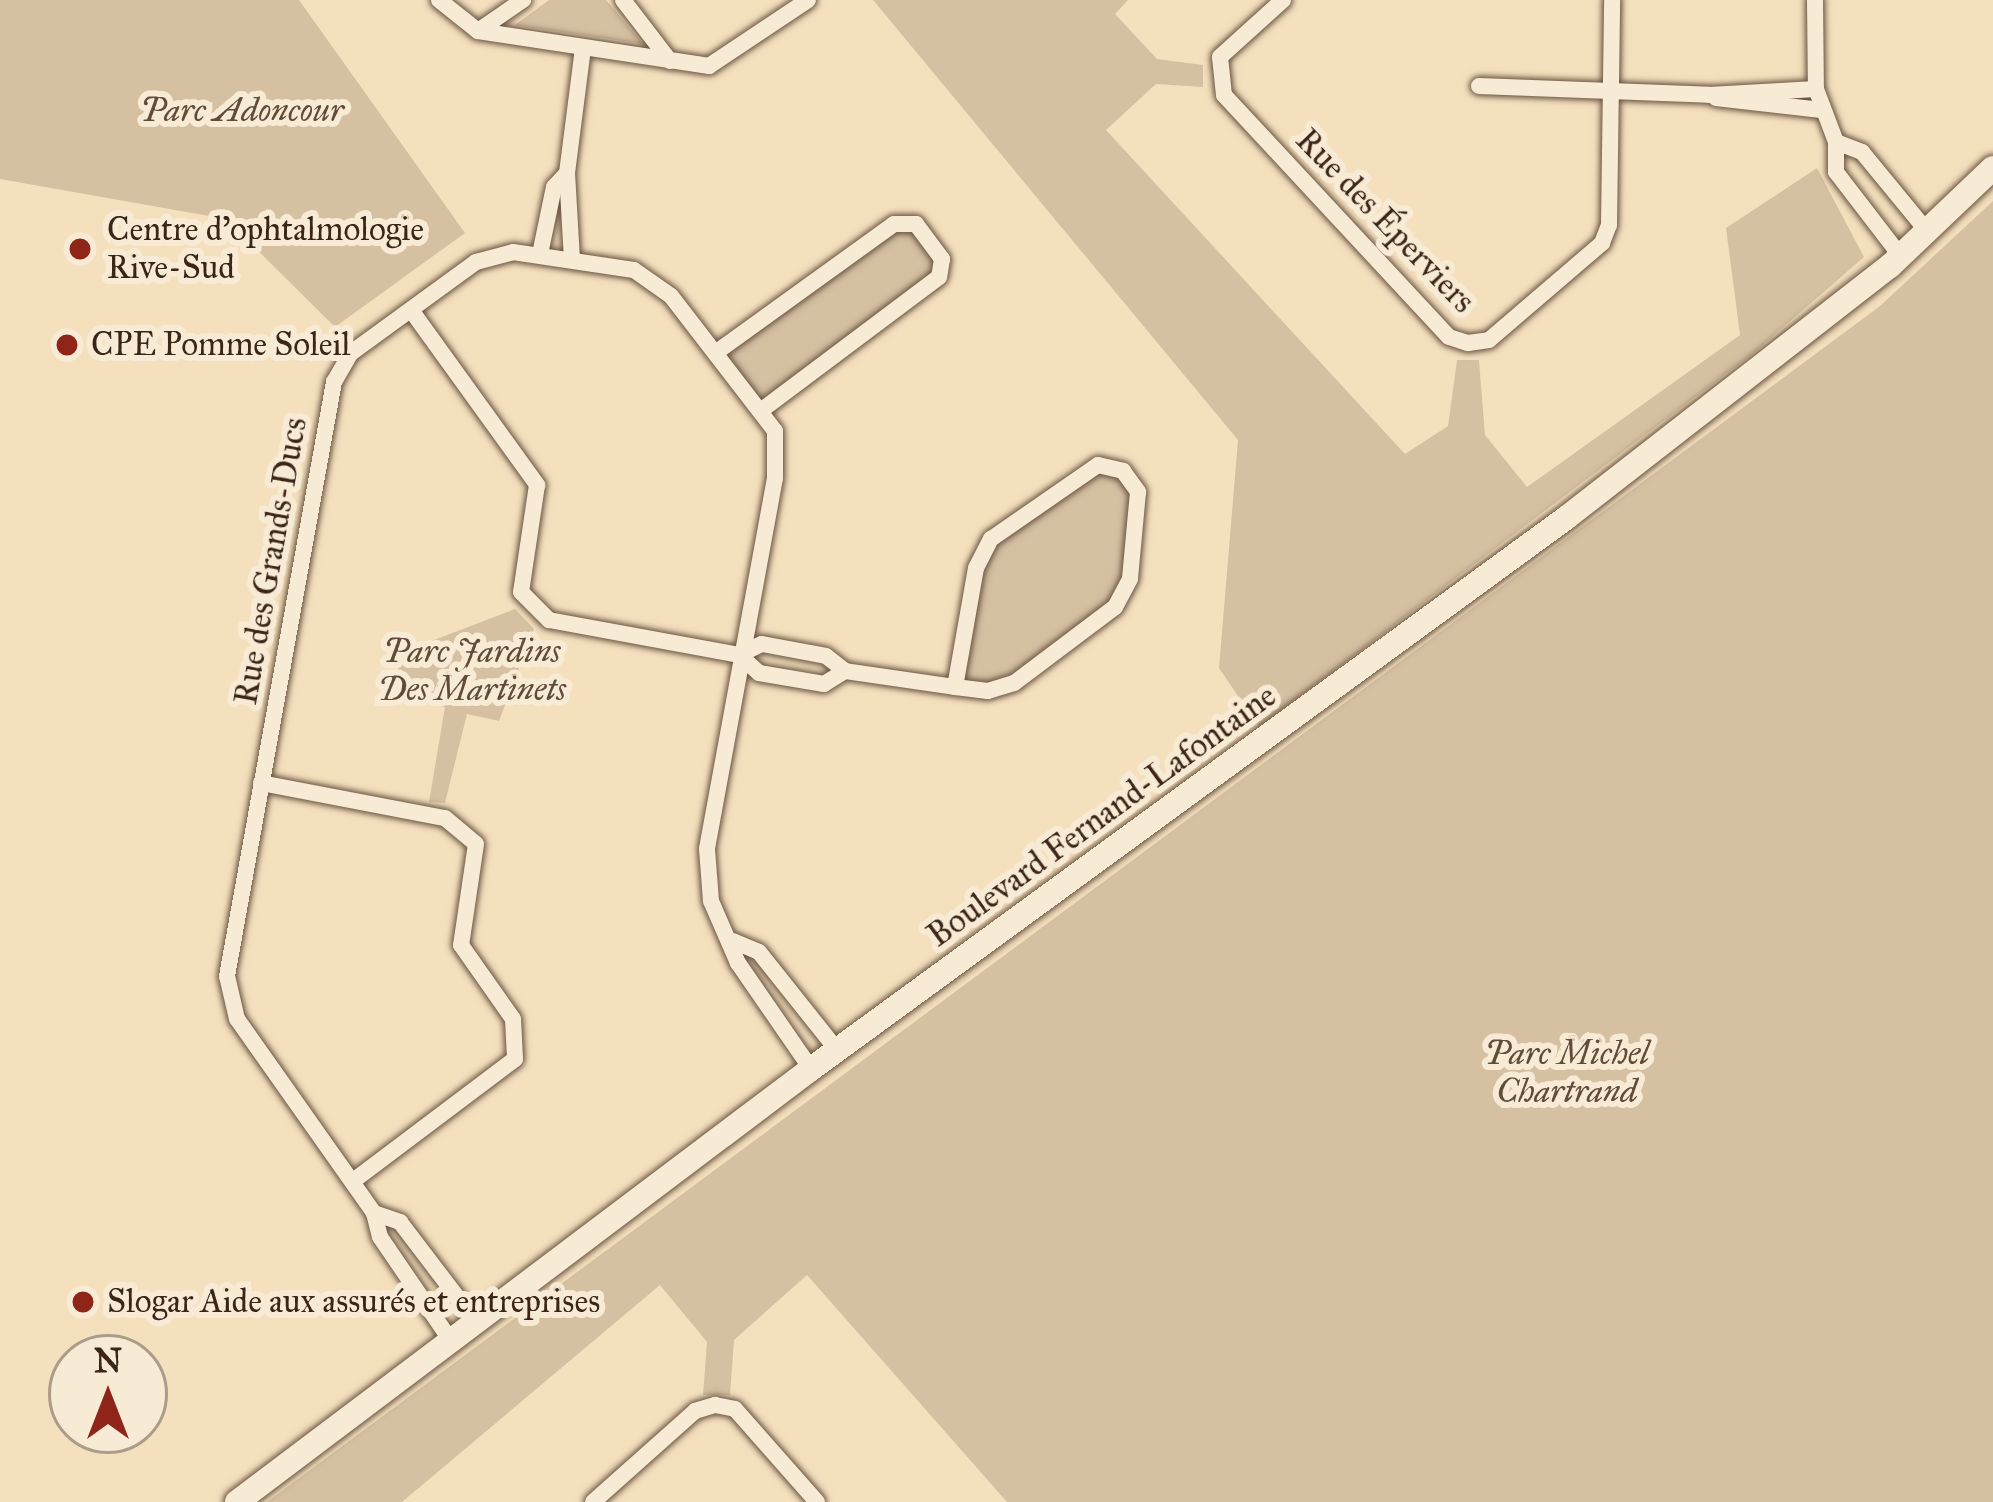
<!DOCTYPE html>
<meta charset="utf-8">
<style>
body{margin:0}
#map{position:relative;width:1993px;height:1502px;overflow:hidden;background:#f5e0be;font-family:"IM FELL Great Primer",serif}
div>[style]{position:absolute}
[style*='--x']{left:calc(var(--x)*1px);top:calc(var(--y)*1px);width:calc(var(--w)*1px);rotate:calc(var(--a)*1deg)}
.green>*{inset:0;background:#d5c0a2}
.roads{filter:drop-shadow(0 0 3px #695441) drop-shadow(0 0 3px #695441)}
.street>*{height:16px;margin:-8px;padding:0 8px;transform-origin:8px;border-radius:8px;background:#f8ebd5}
.secondary>*{height:24px;margin:-12px;padding:0 12px;transform-origin:12px;border-radius:12px;background:#f8ebd5}
.dots>*{width:33px;height:33px;translate:-50% -50%;box-sizing:border-box;border:6px solid #f8ebd5;border-radius:50%}
span{translate:-50% -50%;white-space:nowrap;text-align:center;line-height:1.15;-webkit-text-stroke:12px #f8ebd5;paint-order:stroke}
.park-label{font-size:33px;color:#614c3a;font-style:italic}
.street-label{font-size:33px;color:#3a2517}
.poi-label{font-size:33px;color:#3a2517}
.left{translate:0 -50%;text-align:left}
.north{position:absolute;left:48px;top:1334px;width:120px;height:120px;box-sizing:border-box;background:#f8ebd5;border:3px solid #ac9c89;border-radius:50%;rotate:0deg;font-size:33px;font-weight:700;line-height:48px;text-align:center;color:#3a2517}
.north::after{content:'';display:block;margin:auto;width:42px;height:54px;background:#8f2418;clip-path:polygon(50% 0,100% 100%,50% 72%,0 100%)}
</style>
<div id="map">
<div class="green">
<i style="clip-path:polygon(0 0,299px 0,465px 233px,335px 327px,226px 219px,0 179px)"></i>
<i style="clip-path:polygon(549px 0,606px 0,643px 44px,515px 25px)"></i>
<i style="clip-path:polygon(873px 0,1128px 0,1115px 14px,1157px 59px,1203px 65px,1203px 87px,1156px 84px,1106px 130px,1405px 454px,1448px 426px,1457px 360px,1479px 360px,1485px 435px,1527px 487px,1740px 335px,1726px 228px,1817px 168px,1864px 257px,1756px 351px,1259px 727px,1219px 668px,1238px 440px)"></i>
<i style="clip-path:polygon(1993px 201px,1993px 1502px,1007px 1502px,807px 1275px,734px 1340px,730px 1395px,703px 1395px,707px 1342px,660px 1285px,402px 1502px,267px 1502px,1880px 306px)"></i>
<i style="clip-path:polygon(894px 224px,916px 224px,942px 259px,939px 277px,762px 410px,718px 351px)"></i>
<i style="clip-path:polygon(1098px 465px,1123px 471px,1138px 492px,1130px 579px,1115px 607px,1014px 683px,955px 687px,991px 539px)"></i>
<i style="clip-path:polygon(515px 609px,534px 629px,499px 721px,467px 714px,445px 803px,429px 802px,445px 707px,395px 698px,400px 653px)"></i>
</div>
<div class="roads">
<div class="street">
<i style="--x:439;--y:0;--w:50;--a:38.5"></i>
<i style="--x:478;--y:31;--w:234;--a:8.6"></i>
<i style="--x:709;--y:66;--w:119;--a:-33.7"></i>
<i style="--x:623;--y:0;--w:77;--a:52.4"></i>
<i style="--x:1283;--y:0;--w:85;--a:137.9"></i>
<i style="--x:1220;--y:57;--w:38;--a:84"></i>
<i style="--x:1224;--y:95;--w:330;--a:47.1"></i>
<i style="--x:1449;--y:337;--w:20;--a:18"></i>
<i style="--x:1468;--y:343;--w:21;--a:-8"></i>
<i style="--x:1489;--y:340;--w:149;--a:-40.6"></i>
<i style="--x:1602;--y:243;--w:19;--a:-69"></i>
<i style="--x:1609;--y:225;--w:225;--a:-89.2"></i>
<i style="--x:1815;--y:0;--w:89;--a:89.4"></i>
<i style="--x:1816;--y:89;--w:57;--a:69.3"></i>
<i style="--x:1836;--y:142;--w:30;--a:90"></i>
<i style="--x:1836;--y:172;--w:103;--a:52.5"></i>
<i style="--x:478;--y:31;--w:55;--a:-34.6"></i>
<i style="--x:1479;--y:86;--w:230;--a:2.2"></i>
<i style="--x:1709;--y:95;--w:107;--a:-3.2"></i>
<i style="--x:1716;--y:98;--w:106;--a:6.5"></i>
<i style="--x:1836;--y:142;--w:28;--a:21"></i>
<i style="--x:1862;--y:152;--w:101;--a:50.6"></i>
<i style="--x:567;--y:173;--w:126;--a:-82.7"></i>
<i style="--x:540;--y:254;--w:68;--a:-78.2"></i>
<i style="--x:554;--y:187;--w:19;--a:-47"></i>
<i style="--x:567;--y:173;--w:86;--a:86.7"></i>
<i style="--x:411;--y:310;--w:216;--a:54.2"></i>
<i style="--x:537;--y:485;--w:108;--a:98.5"></i>
<i style="--x:521;--y:592;--w:40;--a:45"></i>
<i style="--x:549;--y:620;--w:193;--a:10.4"></i>
<i style="--x:739;--y:655;--w:27;--a:42"></i>
<i style="--x:759;--y:673;--w:66;--a:9.6"></i>
<i style="--x:824;--y:684;--w:25;--a:-32"></i>
<i style="--x:718;--y:351;--w:217;--a:-35.8"></i>
<i style="--x:894;--y:224;--w:22;--a:0"></i>
<i style="--x:916;--y:224;--w:44;--a:53.4"></i>
<i style="--x:942;--y:259;--w:18;--a:99"></i>
<i style="--x:939;--y:277;--w:221;--a:143.1"></i>
<i style="--x:1098;--y:465;--w:26;--a:13"></i>
<i style="--x:1123;--y:471;--w:26;--a:54"></i>
<i style="--x:1138;--y:492;--w:87;--a:95.3"></i>
<i style="--x:1130;--y:579;--w:32;--a:118"></i>
<i style="--x:1115;--y:607;--w:126;--a:143"></i>
<i style="--x:1014;--y:683;--w:27;--a:163"></i>
<i style="--x:988;--y:691;--w:33;--a:-173"></i>
<i style="--x:955;--y:687;--w:121;--a:-80"></i>
<i style="--x:976;--y:568;--w:33;--a:-63"></i>
<i style="--x:991;--y:539;--w:130;--a:-34.7"></i>
<i style="--x:739;--y:655;--w:25;--a:-26"></i>
<i style="--x:762;--y:644;--w:65;--a:10.6"></i>
<i style="--x:826;--y:656;--w:24;--a:38"></i>
<i style="--x:845;--y:671;--w:111;--a:8.3"></i>
<i style="--x:261;--y:783;--w:187;--a:10.8"></i>
<i style="--x:445;--y:818;--w:40;--a:40"></i>
<i style="--x:476;--y:844;--w:102;--a:98.4"></i>
<i style="--x:461;--y:945;--w:90;--a:54.9"></i>
<i style="--x:513;--y:1019;--w:40;--a:87.1"></i>
<i style="--x:515;--y:1059;--w:203;--a:143"></i>
<i style="--x:733;--y:941;--w:28;--a:23"></i>
<i style="--x:759;--y:952;--w:125;--a:51.5"></i>
<i style="--x:374;--y:1213;--w:28;--a:19"></i>
<i style="--x:400;--y:1222;--w:122;--a:52.7"></i>
<i style="--x:449;--y:1338;--w:122;--a:-124.3"></i>
<i style="--x:380;--y:1237;--w:25;--a:-104"></i>
<i style="--x:374;--y:1213;--w:237;--a:-125.2"></i>
<i style="--x:237;--y:1019;--w:44;--a:-103.1"></i>
<i style="--x:227;--y:976;--w:604;--a:-79.79"></i>
<i style="--x:334;--y:382;--w:34;--a:-60"></i>
<i style="--x:351;--y:353;--w:155;--a:-36.1"></i>
<i style="--x:476;--y:262;--w:38;--a:-15"></i>
<i style="--x:513;--y:252;--w:122;--a:8.5"></i>
<i style="--x:634;--y:270;--w:45;--a:35.1"></i>
<i style="--x:671;--y:296;--w:170;--a:52.4"></i>
<i style="--x:775;--y:431;--w:47;--a:90"></i>
<i style="--x:775;--y:478;--w:377;--a:100.4"></i>
<i style="--x:707;--y:849;--w:52;--a:85.6"></i>
<i style="--x:711;--y:901;--w:68;--a:66.5"></i>
<i style="--x:738;--y:963;--w:129;--a:55.4"></i>
<i style="--x:593;--y:1502;--w:137;--a:-41.7"></i>
<i style="--x:695;--y:1411;--w:21;--a:-17"></i>
<i style="--x:715;--y:1405;--w:20;--a:11"></i>
<i style="--x:735;--y:1409;--w:124;--a:48.6"></i>
</div>
<div class="secondary">
<i style="--x:237;--y:1502;--w:719;--a:-37.03"></i>
<i style="--x:811;--y:1069;--w:935;--a:-36.12"></i>
<i style="--x:1566;--y:518;--w:410;--a:-37.9"></i>
<i style="--x:1890;--y:266;--w:142;--a:-43.6"></i>
</div>
</div>
<div class="dots">
<i style="left:80px;top:249px;background:#8f2418"></i>
<i style="left:67px;top:345px;background:#8f2418"></i>
<i style="left:83px;top:1302px;background:#8f2418"></i>
</div>
<div class="park-label">
<span style="left:242px;top:111px">Parc Adoncour</span>
<span style="left:472px;top:671px">Parc Jardins<br>Des Martinets</span>
<span style="left:1567px;top:1073px">Parc Michel<br>Chartrand</span>
</div>
<div class="street-label">
<span style="left:1385px;top:221px;rotate:46deg">Rue des Éperviers</span>
<span style="left:271px;top:561px;rotate:-80deg">Rue des Grands-Ducs</span>
<span style="left:1102px;top:816px;rotate:-36deg">Boulevard Fernand-Lafontaine</span>
</div>
<div class="poi-label">
<span class="left" style="left:107px;top:249px">Centre d'ophtalmologie<br>Rive-Sud</span>
<span class="left" style="left:91px;top:345px">CPE Pomme Soleil</span>
<span class="left" style="left:107px;top:1302px">Slogar Aide aux assurés et entreprises</span>
</div>
<div class="north">N</div>
</div>
